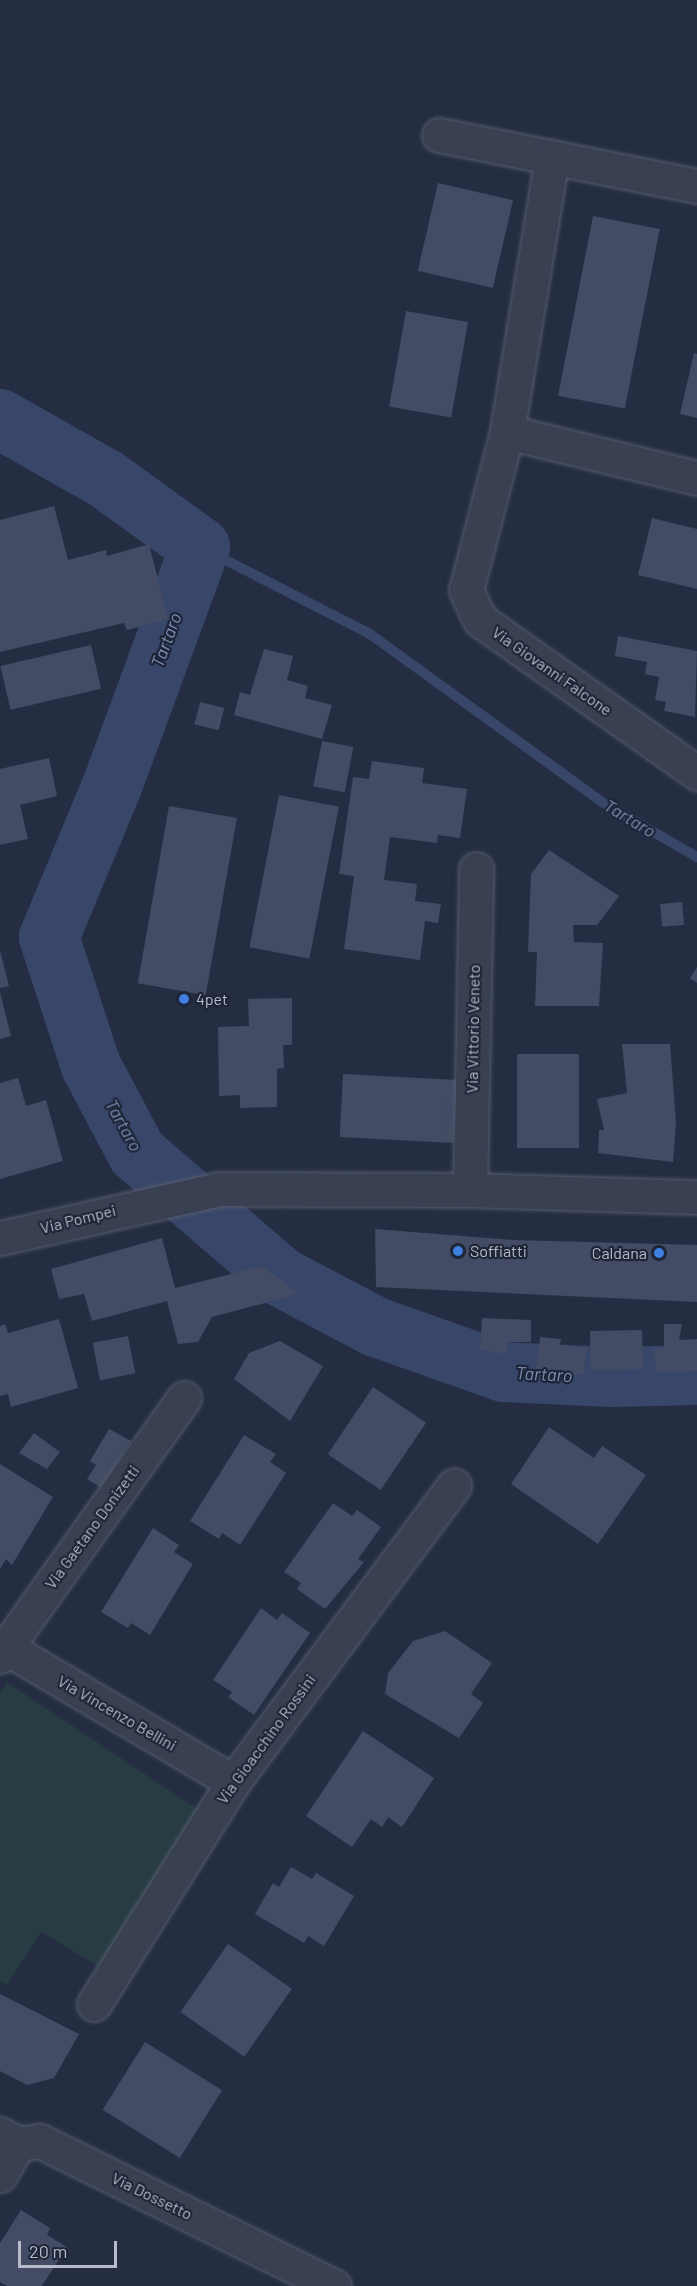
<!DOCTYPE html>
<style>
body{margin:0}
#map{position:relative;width:697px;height:2286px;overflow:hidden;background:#242d42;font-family:Barlow,sans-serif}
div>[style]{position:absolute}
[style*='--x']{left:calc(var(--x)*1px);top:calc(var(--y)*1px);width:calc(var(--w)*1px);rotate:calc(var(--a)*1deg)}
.green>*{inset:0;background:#273c43}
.stream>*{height:10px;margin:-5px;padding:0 5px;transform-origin:5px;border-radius:5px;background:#38466a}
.river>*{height:60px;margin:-30px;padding:0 30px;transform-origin:30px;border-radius:30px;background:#38466a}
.building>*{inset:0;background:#434c64;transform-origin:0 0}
.roads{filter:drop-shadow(0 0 2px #545b6c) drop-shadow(0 0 2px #545b6c)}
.minor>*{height:33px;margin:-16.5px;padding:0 16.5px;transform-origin:16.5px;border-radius:16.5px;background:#394052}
.tertiary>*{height:33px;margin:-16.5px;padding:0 16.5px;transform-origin:16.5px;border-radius:16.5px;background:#394052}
.dots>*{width:16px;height:16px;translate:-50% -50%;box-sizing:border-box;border:3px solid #1e2537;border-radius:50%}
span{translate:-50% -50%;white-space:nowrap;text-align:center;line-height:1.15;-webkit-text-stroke:4.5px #1e2537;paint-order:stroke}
.street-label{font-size:16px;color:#b6bbcc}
.poi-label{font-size:16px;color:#b6bbcc}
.left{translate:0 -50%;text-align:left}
.right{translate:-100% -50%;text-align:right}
.water-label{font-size:18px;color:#7c8db4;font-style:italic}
.scale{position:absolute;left:18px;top:2241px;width:99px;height:27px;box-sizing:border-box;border:3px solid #b6bbcc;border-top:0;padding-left:8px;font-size:18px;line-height:21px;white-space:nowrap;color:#b6bbcc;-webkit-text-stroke:4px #1e2537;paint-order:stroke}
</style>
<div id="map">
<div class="green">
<i style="clip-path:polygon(7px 1682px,199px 1810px,106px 1971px,41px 1932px,7px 1985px,0 1981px,0 1693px)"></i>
</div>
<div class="stream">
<i style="--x:200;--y:547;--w:191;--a:27.1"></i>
<i style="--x:370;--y:634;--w:286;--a:35.9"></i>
<i style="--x:602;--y:802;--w:110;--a:30.1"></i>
</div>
<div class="river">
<i style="--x:0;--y:419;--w:122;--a:29.5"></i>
<i style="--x:106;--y:479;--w:116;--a:35.9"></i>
<i style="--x:200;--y:547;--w:255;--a:110.2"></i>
<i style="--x:112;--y:786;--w:164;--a:112.6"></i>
<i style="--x:49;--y:937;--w:136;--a:72"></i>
<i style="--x:91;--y:1066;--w:98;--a:62.1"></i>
<i style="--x:137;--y:1153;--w:190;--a:40.7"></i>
<i style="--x:281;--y:1277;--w:107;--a:27.8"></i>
<i style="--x:376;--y:1327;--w:136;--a:19.4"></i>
<i style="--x:504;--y:1372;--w:107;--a:2.7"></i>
<i style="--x:611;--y:1377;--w:86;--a:-1.3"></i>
</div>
<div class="building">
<i style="left:438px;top:183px;width:77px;height:90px;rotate:13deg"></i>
<i style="left:593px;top:216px;width:68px;height:183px;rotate:11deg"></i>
<i style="left:406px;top:311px;width:63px;height:97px;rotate:10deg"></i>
<i style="clip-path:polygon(694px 353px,697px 354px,697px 418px,680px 414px)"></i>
<i style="clip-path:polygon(54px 506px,68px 560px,106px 550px,107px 556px,149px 544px,168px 619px,127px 630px,124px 623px,0 652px,0 520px)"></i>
<i style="clip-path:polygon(652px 518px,697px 529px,697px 589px,638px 575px)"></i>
<i style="clip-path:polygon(618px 636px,697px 651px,695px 717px,664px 711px,666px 702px,655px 700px,659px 677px,645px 674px,647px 662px,615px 656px)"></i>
<i style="left:91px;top:645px;width:45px;height:93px;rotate:77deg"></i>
<i style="clip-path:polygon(264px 649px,293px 656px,287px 680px,308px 686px,305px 698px,332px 705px,322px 739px,234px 715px,240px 692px,250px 695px)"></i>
<i style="left:200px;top:702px;width:25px;height:23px;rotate:14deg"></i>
<i style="left:322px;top:741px;width:32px;height:46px;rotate:11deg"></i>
<i style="clip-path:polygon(49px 758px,57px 796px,20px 805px,28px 839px,0 845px,0 769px)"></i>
<i style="clip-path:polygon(372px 761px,424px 768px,422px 783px,467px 789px,460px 838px,438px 835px,437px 843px,390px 837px,384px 880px,417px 884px,415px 901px,441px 904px,438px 923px,425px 921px,420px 960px,344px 949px,354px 876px,339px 874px,353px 777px,369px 779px)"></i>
<i style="left:279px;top:795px;width:61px;height:155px;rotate:11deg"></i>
<i style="left:169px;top:806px;width:69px;height:180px;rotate:10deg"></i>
<i style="clip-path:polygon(549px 850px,619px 896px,597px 925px,573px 925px,574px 942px,603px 943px,599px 1006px,535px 1006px,537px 952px,528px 952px,531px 874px)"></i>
<i style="left:682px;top:902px;width:23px;height:22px;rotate:85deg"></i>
<i style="clip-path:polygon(0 950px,9px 986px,0 988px)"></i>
<i style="clip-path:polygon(697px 967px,697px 983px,690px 978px)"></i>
<i style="clip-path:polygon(0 992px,11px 1036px,0 1039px)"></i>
<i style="clip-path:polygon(292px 998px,292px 1045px,283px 1045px,284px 1068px,277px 1069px,277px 1107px,240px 1108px,240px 1095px,219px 1096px,218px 1027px,249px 1026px,248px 999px)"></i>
<i style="clip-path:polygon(622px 1044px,670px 1044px,676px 1123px,673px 1162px,598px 1153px,599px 1130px,604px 1130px,597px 1099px,627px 1093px)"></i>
<i style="left:517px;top:1054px;width:62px;height:94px"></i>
<i style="left:343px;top:1074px;width:114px;height:63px;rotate:3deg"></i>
<i style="clip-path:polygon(18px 1078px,26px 1106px,46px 1100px,63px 1161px,0 1179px,0 1083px)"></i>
<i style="clip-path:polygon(375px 1229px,513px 1240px,697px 1245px,697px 1302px,376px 1287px)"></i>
<i style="clip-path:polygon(162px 1238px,175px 1288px,263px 1266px,299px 1294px,212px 1317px,198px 1342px,178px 1344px,167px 1301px,92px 1321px,84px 1294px,59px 1299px,51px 1269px)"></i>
<i style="clip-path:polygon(482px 1318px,531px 1320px,531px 1342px,507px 1342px,507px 1354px,480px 1350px)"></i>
<i style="clip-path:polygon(59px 1319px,78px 1388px,11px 1407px,8px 1394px,0 1396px,0 1326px,5px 1324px,8px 1333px)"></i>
<i style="clip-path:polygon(664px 1324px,682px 1324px,679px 1340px,697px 1339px,697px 1371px,656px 1372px,654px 1348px,664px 1349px)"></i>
<i style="left:642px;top:1330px;width:39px;height:52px;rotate:89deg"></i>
<i style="left:128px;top:1336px;width:38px;height:36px;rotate:79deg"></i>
<i style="clip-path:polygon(540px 1337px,561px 1339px,560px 1345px,587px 1348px,583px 1375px,536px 1370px)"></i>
<i style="clip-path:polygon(280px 1341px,323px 1366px,290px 1421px,234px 1379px,249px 1353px)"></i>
<i style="left:373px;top:1387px;width:64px;height:81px;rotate:34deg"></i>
<i style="clip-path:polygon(549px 1427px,594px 1458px,602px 1446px,646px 1475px,598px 1544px,511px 1484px)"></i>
<i style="clip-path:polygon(109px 1429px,131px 1441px,101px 1488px,87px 1479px,96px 1465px,90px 1461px)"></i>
<i style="clip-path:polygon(34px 1433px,60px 1452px,47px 1469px,19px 1453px)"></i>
<i style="clip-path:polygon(244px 1435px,276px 1454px,270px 1462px,286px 1473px,240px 1545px,222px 1533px,219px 1539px,190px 1521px)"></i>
<i style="clip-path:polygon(0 1464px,53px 1497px,12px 1565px,6px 1559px,0 1569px)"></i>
<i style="clip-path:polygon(333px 1503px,352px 1516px,357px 1510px,381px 1527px,358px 1559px,364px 1562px,325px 1609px,297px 1589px,301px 1583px,284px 1572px)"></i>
<i style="clip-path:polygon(153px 1528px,179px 1545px,174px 1552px,193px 1564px,150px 1635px,131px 1623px,128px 1628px,101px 1612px)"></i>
<i style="clip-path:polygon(261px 1608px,277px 1620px,282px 1613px,310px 1633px,254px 1715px,228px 1697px,232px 1692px,213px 1680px)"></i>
<i style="clip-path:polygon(445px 1631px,492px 1663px,471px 1694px,483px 1703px,459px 1738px,385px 1694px,388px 1673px,413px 1641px)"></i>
<i style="clip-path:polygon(363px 1731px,434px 1778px,402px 1827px,388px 1817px,382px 1827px,371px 1819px,352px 1847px,306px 1816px)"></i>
<i style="clip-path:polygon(291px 1867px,312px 1879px,316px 1873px,354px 1896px,324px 1946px,308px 1936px,304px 1943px,255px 1914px,273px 1883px,279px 1887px)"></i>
<i style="left:228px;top:1944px;width:78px;height:83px;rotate:35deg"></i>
<i style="clip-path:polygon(0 1994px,79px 2034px,54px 2078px,27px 2085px,0 2071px)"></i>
<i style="left:145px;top:2042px;width:91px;height:80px;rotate:32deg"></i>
<i style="clip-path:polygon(21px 2210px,50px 2228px,47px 2235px,67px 2247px,42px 2286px,7px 2286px,0 2282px,0 2243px)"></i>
</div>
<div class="roads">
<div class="minor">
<i style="--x:439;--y:135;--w:263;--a:11.2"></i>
<i style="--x:552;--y:157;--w:279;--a:99.3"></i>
<i style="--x:507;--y:432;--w:163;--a:104.5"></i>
<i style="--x:466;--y:590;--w:33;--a:65"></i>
<i style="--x:480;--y:620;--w:266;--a:35.2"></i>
<i style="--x:507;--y:432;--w:195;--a:13.6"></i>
<i style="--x:470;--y:1190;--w:321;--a:-88.9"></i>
<i style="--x:0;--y:1644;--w:271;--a:30.6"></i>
<i style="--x:0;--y:1656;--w:317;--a:-54.5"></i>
<i style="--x:94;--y:2004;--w:262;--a:-57.9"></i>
<i style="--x:233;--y:1782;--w:370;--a:-53.3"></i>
<i style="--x:0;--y:2134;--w:21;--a:29"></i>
<i style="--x:18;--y:2144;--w:22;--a:-8"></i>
<i style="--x:40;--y:2141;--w:328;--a:26.3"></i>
<i style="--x:0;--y:2175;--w:36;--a:-60"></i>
</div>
<div class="tertiary">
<i style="--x:0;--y:1238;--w:224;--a:-12.6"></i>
<i style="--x:219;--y:1189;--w:251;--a:0.2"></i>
<i style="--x:470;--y:1190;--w:227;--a:1.8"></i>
</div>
</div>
<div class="dots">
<i style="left:184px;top:999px;background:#3f7fe0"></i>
<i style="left:458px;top:1251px;background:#3f7fe0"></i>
<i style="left:659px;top:1253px;background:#3f7fe0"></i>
</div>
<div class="street-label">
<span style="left:552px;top:671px;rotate:35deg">Via Giovanni Falcone</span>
<span style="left:473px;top:1029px;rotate:-89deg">Via Vittorio Veneto</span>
<span style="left:78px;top:1219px;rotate:-14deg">Via Pompei</span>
<span style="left:92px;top:1527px;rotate:-54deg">Via Gaetano Donizetti</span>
<span style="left:117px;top:1713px;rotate:30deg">Via Vincenzo Bellini</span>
<span style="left:266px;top:1739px;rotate:-54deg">Via Gioacchino Rossini</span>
<span style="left:152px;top:2196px;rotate:26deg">Via Dossetto</span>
</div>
<div class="poi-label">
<span class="left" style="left:196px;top:999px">4pet</span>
<span class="left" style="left:470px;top:1251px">Soffiatti</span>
<span class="right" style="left:647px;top:1253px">Caldana</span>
</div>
<div class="water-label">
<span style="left:166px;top:640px;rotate:-70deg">Tartaro</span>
<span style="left:630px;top:818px;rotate:31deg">Tartaro</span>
<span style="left:124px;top:1125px;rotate:61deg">Tartaro</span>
<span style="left:544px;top:1374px;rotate:3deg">Tartaro</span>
</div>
<div class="scale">20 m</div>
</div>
